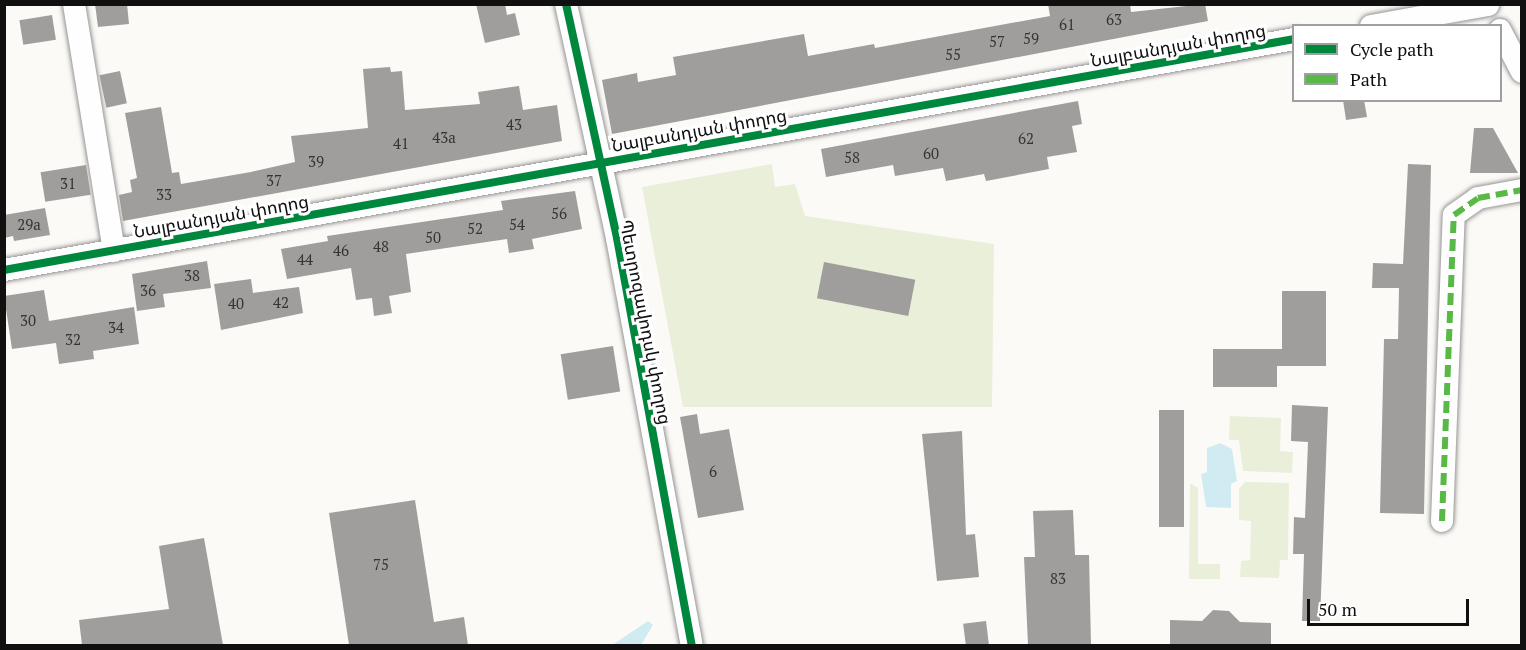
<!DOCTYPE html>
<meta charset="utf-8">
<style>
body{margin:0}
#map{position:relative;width:1526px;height:650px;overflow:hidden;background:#fcfaf7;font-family:"PT Serif","Noto Sans Armenian",serif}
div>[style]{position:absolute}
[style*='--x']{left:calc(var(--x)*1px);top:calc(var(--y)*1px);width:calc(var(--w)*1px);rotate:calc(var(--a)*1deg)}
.green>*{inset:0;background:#e9efd9}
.water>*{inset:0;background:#d1ebf2}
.building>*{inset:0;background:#a09e9c;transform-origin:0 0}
.roads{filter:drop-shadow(0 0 2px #969594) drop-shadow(0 0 2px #969594)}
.minor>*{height:22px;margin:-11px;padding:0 11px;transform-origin:11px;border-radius:11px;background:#fffefe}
.quiet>*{height:6px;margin-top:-3px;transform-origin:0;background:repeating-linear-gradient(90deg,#58b947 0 12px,transparent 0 18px)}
.cycleway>*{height:8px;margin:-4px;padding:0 4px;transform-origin:4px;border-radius:4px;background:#00873e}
span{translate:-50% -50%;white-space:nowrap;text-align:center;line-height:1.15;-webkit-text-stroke:6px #fff;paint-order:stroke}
.number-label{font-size:15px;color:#343433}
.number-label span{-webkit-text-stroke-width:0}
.street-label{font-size:18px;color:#101010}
.frame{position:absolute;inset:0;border:6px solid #101010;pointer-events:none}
.legend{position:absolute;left:1292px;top:24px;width:210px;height:78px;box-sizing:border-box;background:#fff;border:2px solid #9f9f9f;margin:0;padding:8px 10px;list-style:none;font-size:18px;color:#101010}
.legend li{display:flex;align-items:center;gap:12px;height:30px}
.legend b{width:30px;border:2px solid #9f9f9f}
.scale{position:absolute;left:1307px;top:599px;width:162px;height:27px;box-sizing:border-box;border:3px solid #101010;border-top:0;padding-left:8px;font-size:18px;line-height:21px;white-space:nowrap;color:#101010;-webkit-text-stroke:4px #fff;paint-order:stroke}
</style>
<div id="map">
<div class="green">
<i style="clip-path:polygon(772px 164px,775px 187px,795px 184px,805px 216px,994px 244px,992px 407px,683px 407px,642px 187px)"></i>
<i style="clip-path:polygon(1230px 416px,1281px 418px,1280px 451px,1293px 452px,1292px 473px,1243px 471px,1239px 440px,1229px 440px)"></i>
<i style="clip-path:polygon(1245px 482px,1289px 483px,1288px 560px,1280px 560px,1279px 578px,1240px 577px,1241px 561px,1250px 560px,1251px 521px,1239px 520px,1239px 489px)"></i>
<i style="clip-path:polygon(1190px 483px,1198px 488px,1198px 564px,1220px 564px,1220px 579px,1189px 579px)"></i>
</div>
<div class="water">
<i style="clip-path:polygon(1220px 443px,1232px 449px,1237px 481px,1231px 484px,1231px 508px,1206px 507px,1201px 474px,1207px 472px,1207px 448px)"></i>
<i style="clip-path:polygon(648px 621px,653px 625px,641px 645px,612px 645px)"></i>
</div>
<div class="building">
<i style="clip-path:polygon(95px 4px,127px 4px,129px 24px,98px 27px)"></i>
<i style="clip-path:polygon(476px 4px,505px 4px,507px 15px,515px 13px,520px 35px,485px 43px)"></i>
<i style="clip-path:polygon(1048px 4px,1130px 4px,1131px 12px,1205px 4px,1208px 21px,612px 134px,602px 80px,637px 73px,638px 82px,676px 75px,673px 57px,804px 34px,808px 56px,874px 44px,875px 48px,1050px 16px)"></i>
<i style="left:52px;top:15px;width:25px;height:33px;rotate:81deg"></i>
<i style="clip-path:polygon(390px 67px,391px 72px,402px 71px,405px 110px,480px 104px,478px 92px,519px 86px,523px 110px,557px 105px,562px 141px,123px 221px,119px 195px,132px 192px,130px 180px,137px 178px,125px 113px,161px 107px,172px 173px,179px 172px,181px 184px,251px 172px,295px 162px,291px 136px,368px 128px,363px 69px)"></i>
<i style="left:120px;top:71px;width:33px;height:21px;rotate:78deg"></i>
<i style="clip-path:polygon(1343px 100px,1364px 100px,1367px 117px,1346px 120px)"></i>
<i style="clip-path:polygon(1078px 101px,1082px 124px,1072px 126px,1077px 152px,1047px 157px,1049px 169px,986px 181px,984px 174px,946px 181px,943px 168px,895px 176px,893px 165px,826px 177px,821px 149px)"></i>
<i style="clip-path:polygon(1474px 128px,1493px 128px,1518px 173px,1470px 173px)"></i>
<i style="clip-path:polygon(1408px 164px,1431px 165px,1424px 514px,1380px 513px,1384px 339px,1398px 339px,1399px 288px,1372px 288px,1373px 263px,1403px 264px)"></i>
<i style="left:86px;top:165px;width:30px;height:46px;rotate:81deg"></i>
<i style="clip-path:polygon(575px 191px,582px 229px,532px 239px,534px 249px,509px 253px,507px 239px,406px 254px,411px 292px,389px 296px,392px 313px,374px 316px,372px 298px,356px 300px,351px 268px,287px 279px,281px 249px,328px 241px,327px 236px,503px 210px,501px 201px)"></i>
<i style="clip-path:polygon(45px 208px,50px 235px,14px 241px,13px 236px,4px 238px,4px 215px)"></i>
<i style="clip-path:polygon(207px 261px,211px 288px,163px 294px,165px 307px,137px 311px,132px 274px)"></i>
<i style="left:824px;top:262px;width:93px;height:37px;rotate:11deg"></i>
<i style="clip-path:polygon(251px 279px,253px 293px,299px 287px,303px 313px,221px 330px,214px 284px)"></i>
<i style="clip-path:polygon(44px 290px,49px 321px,134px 307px,139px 344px,93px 351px,94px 359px,59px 364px,56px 343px,12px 349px,4px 296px)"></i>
<i style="clip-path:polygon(1282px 291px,1326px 291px,1326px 366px,1277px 366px,1277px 387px,1213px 387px,1213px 349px,1282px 349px)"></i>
<i style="left:613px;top:346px;width:46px;height:53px;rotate:81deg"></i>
<i style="clip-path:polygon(1292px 405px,1328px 407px,1320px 621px,1302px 621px,1304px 554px,1293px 554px,1294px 517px,1305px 518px,1308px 442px,1291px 441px)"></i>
<i style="left:1159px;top:410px;width:25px;height:117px"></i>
<i style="clip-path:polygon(697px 414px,700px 434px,729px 429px,744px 510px,698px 518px,680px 417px)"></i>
<i style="clip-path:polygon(962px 431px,966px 535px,975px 534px,979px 577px,937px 581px,922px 434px)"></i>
<i style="clip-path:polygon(415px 500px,434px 622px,464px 617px,468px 645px,349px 645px,329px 513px)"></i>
<i style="clip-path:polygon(1073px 510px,1075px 555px,1089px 555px,1091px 645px,1028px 645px,1024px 557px,1035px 557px,1033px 511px)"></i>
<i style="clip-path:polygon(204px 538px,223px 645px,82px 645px,79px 620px,169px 609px,159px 546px)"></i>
<i style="clip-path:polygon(1213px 610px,1229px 611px,1240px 622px,1271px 623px,1271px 645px,1170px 645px,1170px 620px,1202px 621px)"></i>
<i style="left:986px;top:621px;width:24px;height:23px;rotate:83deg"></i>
</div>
<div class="roads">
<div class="minor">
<i style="--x:74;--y:4;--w:250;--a:80.8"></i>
<i style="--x:566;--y:4;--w:239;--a:77.7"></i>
<i style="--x:617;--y:238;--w:415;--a:79.6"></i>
<i style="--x:1371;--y:26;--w:119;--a:-10.2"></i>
<i style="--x:1500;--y:30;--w:47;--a:62.4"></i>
<i style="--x:4;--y:270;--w:1311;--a:-10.15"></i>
<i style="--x:1442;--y:521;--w:306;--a:-87.8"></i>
<i style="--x:1454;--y:215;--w:29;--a:-35"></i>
<i style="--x:1478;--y:198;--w:45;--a:-10.3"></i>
</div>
</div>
<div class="quiet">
<i style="--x:1442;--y:521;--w:306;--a:-87.8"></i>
<i style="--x:1454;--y:215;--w:29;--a:-35"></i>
<i style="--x:1478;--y:198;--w:45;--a:-10.3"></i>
</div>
<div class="cycleway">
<i style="--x:566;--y:4;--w:239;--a:77.7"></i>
<i style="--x:617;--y:238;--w:415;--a:79.6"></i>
<i style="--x:4;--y:270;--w:1311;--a:-10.15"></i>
</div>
<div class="number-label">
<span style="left:1114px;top:20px">63</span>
<span style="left:1067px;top:25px">61</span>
<span style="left:1031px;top:39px">59</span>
<span style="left:997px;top:42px">57</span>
<span style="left:953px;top:55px">55</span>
<span style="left:514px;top:125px">43</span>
<span style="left:444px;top:138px">43a</span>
<span style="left:1026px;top:139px">62</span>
<span style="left:401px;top:144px">41</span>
<span style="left:931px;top:154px">60</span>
<span style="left:852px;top:158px">58</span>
<span style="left:316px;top:162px">39</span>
<span style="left:274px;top:181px">37</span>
<span style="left:68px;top:184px">31</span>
<span style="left:164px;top:195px">33</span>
<span style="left:559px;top:214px">56</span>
<span style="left:29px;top:225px">29a</span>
<span style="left:517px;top:225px">54</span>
<span style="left:475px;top:229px">52</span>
<span style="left:433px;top:238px">50</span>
<span style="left:381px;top:247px">48</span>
<span style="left:341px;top:251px">46</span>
<span style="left:305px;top:260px">44</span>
<span style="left:192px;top:276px">38</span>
<span style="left:148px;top:291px">36</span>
<span style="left:281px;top:303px">42</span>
<span style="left:236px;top:304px">40</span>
<span style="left:28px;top:321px">30</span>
<span style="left:116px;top:328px">34</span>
<span style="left:73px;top:340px">32</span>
<span style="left:713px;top:472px">6</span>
<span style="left:381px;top:565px">75</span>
<span style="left:1058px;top:579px">83</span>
</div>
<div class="street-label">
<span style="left:1178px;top:45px;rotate:-10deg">Նալբանդյան փողոց</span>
<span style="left:699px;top:130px;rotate:-10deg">Նալբանդյան փողոց</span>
<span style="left:221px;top:216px;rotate:-10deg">Նալբանդյան փողոց</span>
<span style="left:646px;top:322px;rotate:79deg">Պետրոզավոդսկ փողոց</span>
</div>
<div class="frame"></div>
<ul class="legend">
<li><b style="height:8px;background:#00873e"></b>Cycle path</li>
<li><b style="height:8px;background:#58b947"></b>Path</li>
</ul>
<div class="scale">50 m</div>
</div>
